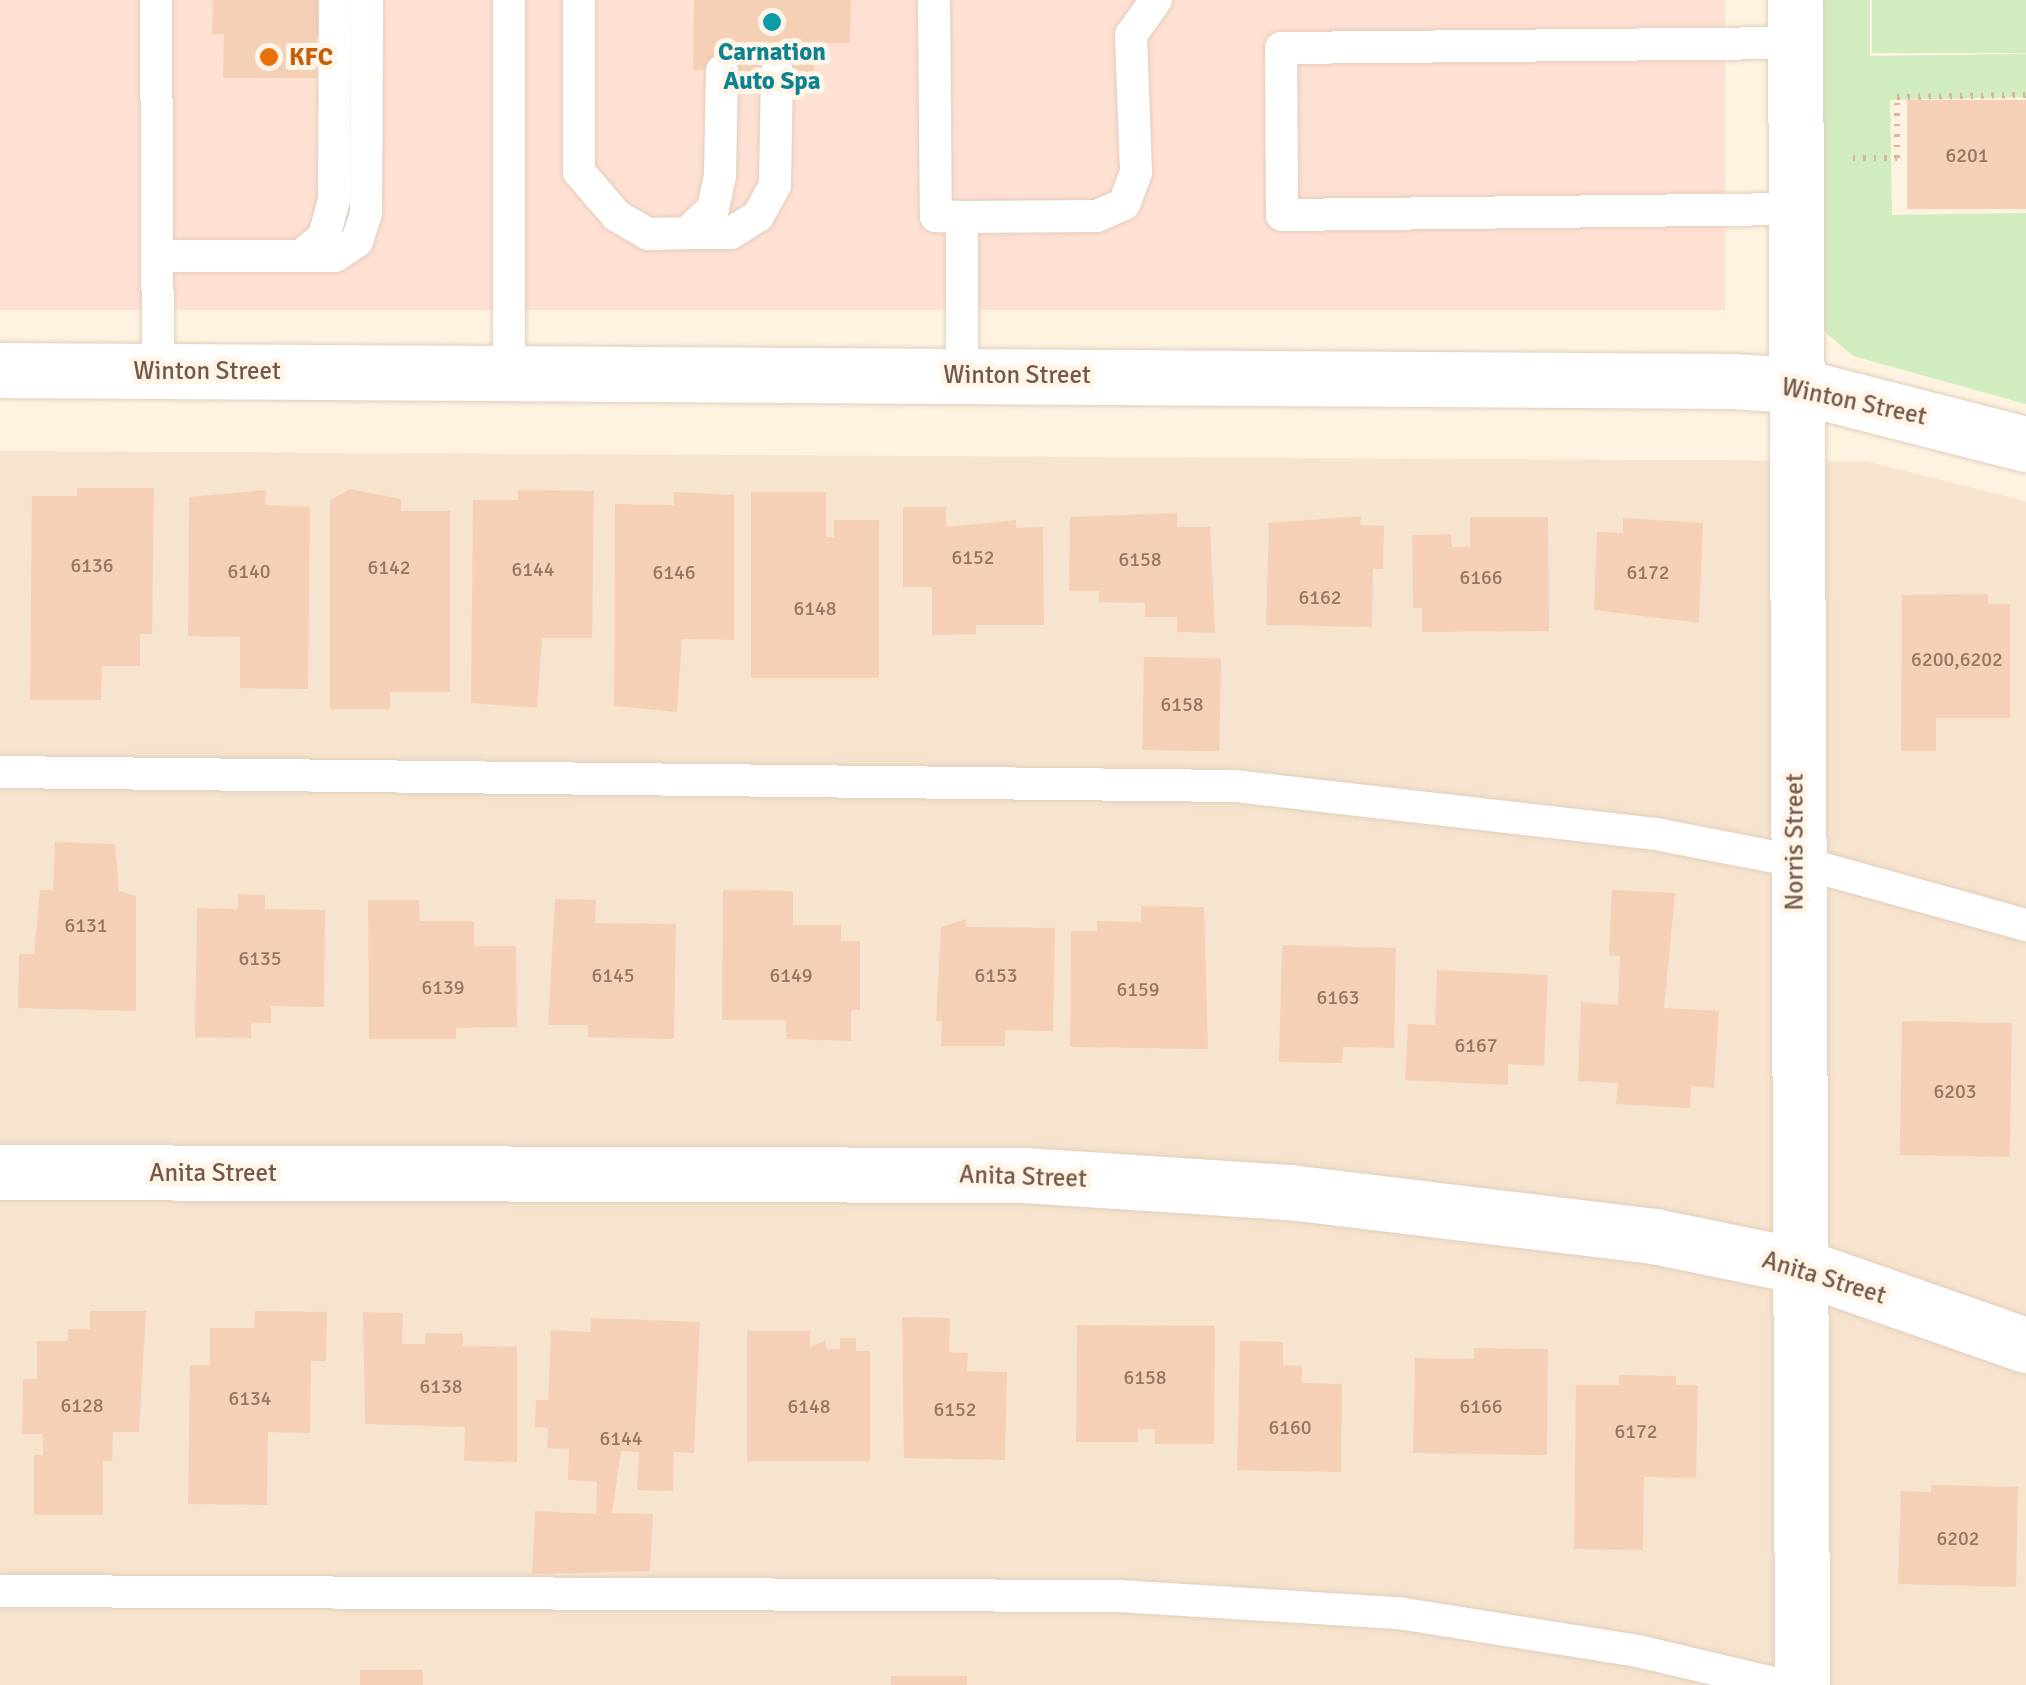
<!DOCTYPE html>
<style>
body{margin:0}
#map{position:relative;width:2026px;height:1685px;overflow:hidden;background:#fef3e1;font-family:Signika,sans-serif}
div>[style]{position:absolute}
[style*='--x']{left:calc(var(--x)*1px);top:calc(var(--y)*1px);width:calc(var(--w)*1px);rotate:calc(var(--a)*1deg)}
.residential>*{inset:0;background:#f6e4cf}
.commercial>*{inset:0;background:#ffe1d4;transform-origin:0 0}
.green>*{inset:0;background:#d1ecbf;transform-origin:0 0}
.building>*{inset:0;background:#f5d0b7;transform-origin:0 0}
.path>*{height:6px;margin-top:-3px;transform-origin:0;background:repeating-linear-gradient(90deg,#d9b39a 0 2.5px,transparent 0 10.5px)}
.roads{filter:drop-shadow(0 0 2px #e2cebc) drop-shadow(0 0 2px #e2cebc)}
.lane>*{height:32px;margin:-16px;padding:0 16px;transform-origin:16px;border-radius:16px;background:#fff}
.street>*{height:55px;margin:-27.5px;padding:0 27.5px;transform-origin:27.5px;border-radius:27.5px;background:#fff}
.dots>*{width:28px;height:28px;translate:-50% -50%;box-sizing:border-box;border:5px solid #fff6e9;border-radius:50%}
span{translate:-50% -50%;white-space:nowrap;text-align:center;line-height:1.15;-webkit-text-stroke:10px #fff6e9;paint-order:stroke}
.number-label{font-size:20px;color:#967662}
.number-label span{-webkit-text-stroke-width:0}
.culture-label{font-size:25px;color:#0d838f;font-weight:700}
.food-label{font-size:25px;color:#c56008;font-weight:700}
.left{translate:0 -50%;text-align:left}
.street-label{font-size:25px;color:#765846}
</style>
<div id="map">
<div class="residential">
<i style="clip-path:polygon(0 451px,1866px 461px,2026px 501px,2026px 1685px,0 1685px)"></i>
</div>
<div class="commercial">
<i style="left:0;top:0;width:1725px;height:310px"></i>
</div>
<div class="green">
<i style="clip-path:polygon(1812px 0,1870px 0,1870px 56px,2026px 54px,2026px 97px,1890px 100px,1892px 215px,2026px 213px,2026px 404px,1853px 356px,1823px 330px)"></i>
<i style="left:1872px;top:0;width:154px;height:53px"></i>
</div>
<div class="building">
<i style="clip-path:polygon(213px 0,329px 0,329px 35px,316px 35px,316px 78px,223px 78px,224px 34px,212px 34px)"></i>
<i style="clip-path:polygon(694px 0,851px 0,850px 43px,815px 43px,814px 73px,693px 70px)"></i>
<i style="left:2026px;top:100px;width:109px;height:119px;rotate:90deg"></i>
<i style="clip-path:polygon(77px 488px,154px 488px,152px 634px,140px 634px,140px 666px,102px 666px,101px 700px,30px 700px,32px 496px,77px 496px)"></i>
<i style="clip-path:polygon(350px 489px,401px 499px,401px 511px,450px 511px,450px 692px,390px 692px,390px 709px,330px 709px,330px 500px)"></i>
<i style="clip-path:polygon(266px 490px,265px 505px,310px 507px,308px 689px,240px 688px,240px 637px,188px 636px,189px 497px)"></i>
<i style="clip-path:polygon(518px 490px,594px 491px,592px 638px,542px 638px,537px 708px,471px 703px,473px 500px,518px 500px)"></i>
<i style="clip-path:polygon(674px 492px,734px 495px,734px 640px,682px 639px,677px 712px,614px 706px,615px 504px,674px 505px)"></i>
<i style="clip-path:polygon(751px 492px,826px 492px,826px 537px,834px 537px,834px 520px,879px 520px,879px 678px,751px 678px)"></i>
<i style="clip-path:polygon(903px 507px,946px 507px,946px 527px,1016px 520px,1016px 528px,1043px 527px,1044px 625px,976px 625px,976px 634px,932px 635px,932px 587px,903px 587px)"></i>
<i style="clip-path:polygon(1177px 513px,1177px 527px,1210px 527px,1215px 633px,1177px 632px,1177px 617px,1145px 617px,1145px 603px,1099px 602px,1099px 591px,1069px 591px,1070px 517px)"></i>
<i style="clip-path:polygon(1361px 516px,1360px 525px,1384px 526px,1383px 569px,1373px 569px,1372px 627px,1266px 625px,1269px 523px)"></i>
<i style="clip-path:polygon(1470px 517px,1548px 517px,1549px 631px,1422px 632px,1422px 608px,1413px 608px,1412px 535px,1451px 534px,1452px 547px,1470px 547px)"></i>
<i style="clip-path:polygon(1623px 518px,1703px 523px,1699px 623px,1594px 610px,1597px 532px,1623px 533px)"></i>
<i style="clip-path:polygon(1988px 594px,1988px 604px,2010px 604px,2010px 718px,1936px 718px,1936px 751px,1901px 751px,1902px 595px)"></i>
<i style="left:1144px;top:657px;width:77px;height:93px;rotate:1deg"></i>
<i style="clip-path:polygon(55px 842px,115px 844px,119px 891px,136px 896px,136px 1011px,18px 1008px,19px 954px,34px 954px,40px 890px,53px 890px)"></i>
<i style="clip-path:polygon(723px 890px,793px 891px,793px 925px,841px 925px,841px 941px,860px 941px,860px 1010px,851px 1010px,851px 1041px,786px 1039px,786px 1020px,722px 1020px)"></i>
<i style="clip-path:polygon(1612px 890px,1675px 893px,1664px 1008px,1719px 1011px,1714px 1088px,1691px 1086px,1690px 1108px,1616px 1104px,1618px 1083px,1578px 1081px,1581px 1002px,1618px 1005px,1620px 956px,1609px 955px)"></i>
<i style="clip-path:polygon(238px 894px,265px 895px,265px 909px,325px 910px,324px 1007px,271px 1006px,271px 1023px,251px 1023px,251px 1038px,195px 1037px,197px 908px,238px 909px)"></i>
<i style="clip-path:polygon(555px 899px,596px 900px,595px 923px,676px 924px,674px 1039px,588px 1037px,588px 1025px,548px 1025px)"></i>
<i style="clip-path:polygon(368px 900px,419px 900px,420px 921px,474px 921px,474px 946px,516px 946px,517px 1027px,456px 1028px,456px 1039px,369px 1039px)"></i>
<i style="clip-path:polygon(1141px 906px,1204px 907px,1208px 1049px,1070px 1047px,1071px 931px,1097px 931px,1097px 921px,1141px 922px)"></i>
<i style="clip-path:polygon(966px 919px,966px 927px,1055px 928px,1053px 1031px,1005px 1030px,1005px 1046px,941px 1046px,942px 1022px,936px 1021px,941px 927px)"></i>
<i style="clip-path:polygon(1282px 945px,1396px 948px,1394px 1048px,1343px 1047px,1342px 1063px,1279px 1062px)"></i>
<i style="clip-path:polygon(1437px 970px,1548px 975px,1544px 1066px,1508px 1064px,1508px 1085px,1405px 1080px,1408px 1024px,1435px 1025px)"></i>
<i style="left:1902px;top:1021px;width:110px;height:134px;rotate:1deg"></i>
<i style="clip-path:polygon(90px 1311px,146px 1311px,139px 1432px,113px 1432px,112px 1461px,103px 1461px,103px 1515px,34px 1515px,34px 1455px,43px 1455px,43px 1434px,22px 1434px,23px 1379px,37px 1379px,37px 1341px,68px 1341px,68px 1329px,90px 1329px)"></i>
<i style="clip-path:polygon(255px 1311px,327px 1312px,326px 1361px,311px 1361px,310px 1433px,268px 1432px,267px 1505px,188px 1504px,190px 1365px,210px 1365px,210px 1328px,254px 1328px)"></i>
<i style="clip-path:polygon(363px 1312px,403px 1313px,402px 1344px,425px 1344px,425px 1333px,463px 1334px,463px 1346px,517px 1347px,517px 1462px,464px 1461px,465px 1427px,365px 1424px)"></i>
<i style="clip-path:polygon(902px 1317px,950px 1318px,949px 1352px,968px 1353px,967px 1371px,1007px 1372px,1005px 1460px,904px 1458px)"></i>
<i style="clip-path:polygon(591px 1318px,700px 1322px,694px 1453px,674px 1452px,673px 1491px,637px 1490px,639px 1452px,621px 1451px,612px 1513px,653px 1514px,650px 1571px,532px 1574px,535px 1511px,596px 1514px,597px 1482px,568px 1480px,569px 1449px,547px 1448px,548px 1428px,535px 1427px,536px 1400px,548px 1400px,551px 1330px,590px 1332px)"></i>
<i style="clip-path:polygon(1077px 1325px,1215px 1326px,1214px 1444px,1155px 1444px,1155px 1429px,1138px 1429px,1138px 1442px,1076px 1442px)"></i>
<i style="clip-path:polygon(747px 1331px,810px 1331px,810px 1347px,826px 1340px,826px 1349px,840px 1349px,840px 1338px,856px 1338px,856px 1351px,870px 1351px,870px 1461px,747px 1461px)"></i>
<i style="clip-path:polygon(1240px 1341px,1283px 1342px,1283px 1365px,1302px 1366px,1302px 1383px,1342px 1384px,1341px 1472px,1237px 1470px)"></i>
<i style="clip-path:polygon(1474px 1348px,1548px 1349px,1547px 1455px,1413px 1453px,1415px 1358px,1474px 1359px)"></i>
<i style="clip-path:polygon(1619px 1375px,1676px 1376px,1676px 1385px,1698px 1385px,1696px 1478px,1644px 1477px,1643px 1550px,1574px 1549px,1576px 1385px,1619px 1385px)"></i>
<i style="clip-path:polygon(1931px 1485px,2018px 1487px,2016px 1587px,1898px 1584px,1901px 1491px,1931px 1492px)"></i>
<i style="left:360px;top:1670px;width:63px;height:15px"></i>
<i style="left:891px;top:1676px;width:76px;height:9px"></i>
</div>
<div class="path">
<i style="--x:1853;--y:158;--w:44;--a:0"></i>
<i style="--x:1897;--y:158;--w:61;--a:-90"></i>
<i style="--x:1897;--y:97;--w:129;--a:-0.9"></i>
</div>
<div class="roads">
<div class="lane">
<i style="--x:156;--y:0;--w:371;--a:89.7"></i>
<i style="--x:579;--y:0;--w:172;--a:90"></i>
<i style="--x:579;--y:172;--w:58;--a:49.2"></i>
<i style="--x:617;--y:216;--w:36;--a:30"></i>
<i style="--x:648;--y:234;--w:39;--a:-1"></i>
<i style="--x:687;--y:233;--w:35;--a:-43"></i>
<i style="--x:713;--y:209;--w:35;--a:-78"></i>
<i style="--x:720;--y:175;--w:104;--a:-88.9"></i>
<i style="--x:934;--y:0;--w:216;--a:89.5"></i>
<i style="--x:936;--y:216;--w:26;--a:2"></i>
<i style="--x:962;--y:217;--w:135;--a:-0.4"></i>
<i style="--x:1097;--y:216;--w:30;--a:-24"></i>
<i style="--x:1124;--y:204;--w:34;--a:-69"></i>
<i style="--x:1136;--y:172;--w:137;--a:-92.1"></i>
<i style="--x:1131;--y:35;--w:43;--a:-54.5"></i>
<i style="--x:1795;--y:209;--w:513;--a:179.33"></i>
<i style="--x:1282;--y:215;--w:167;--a:-90.3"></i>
<i style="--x:1281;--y:48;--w:515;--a:-0.56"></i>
<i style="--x:962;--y:217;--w:158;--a:90"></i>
<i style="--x:687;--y:233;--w:44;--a:0"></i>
<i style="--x:731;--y:233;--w:32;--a:-32"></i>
<i style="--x:758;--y:216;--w:35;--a:-61"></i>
<i style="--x:775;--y:185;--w:113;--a:-89"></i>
<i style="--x:157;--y:256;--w:178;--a:0"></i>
<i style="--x:335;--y:256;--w:27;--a:-34"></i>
<i style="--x:357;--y:241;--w:29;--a:-72"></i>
<i style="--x:366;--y:213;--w:213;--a:-89.7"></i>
<i style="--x:301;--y:256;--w:30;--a:-40"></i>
<i style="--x:324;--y:237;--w:38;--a:-75"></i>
<i style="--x:334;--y:200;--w:200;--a:-89.7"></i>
<i style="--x:509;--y:373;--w:373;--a:-90"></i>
<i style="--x:0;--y:772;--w:1234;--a:0.65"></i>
<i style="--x:1234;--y:786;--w:425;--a:6.5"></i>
<i style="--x:1656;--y:834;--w:142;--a:11"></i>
<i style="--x:1795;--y:861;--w:240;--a:15.5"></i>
<i style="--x:0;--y:1591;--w:1118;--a:0.26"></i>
<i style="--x:1118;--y:1596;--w:281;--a:3.5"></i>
<i style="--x:1398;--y:1613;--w:243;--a:9"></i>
<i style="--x:1638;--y:1651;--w:148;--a:13.3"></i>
</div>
<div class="street">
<i style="--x:1795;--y:0;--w:1685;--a:89.76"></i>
<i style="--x:0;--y:370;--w:1732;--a:0.36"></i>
<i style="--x:1732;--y:381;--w:62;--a:3.7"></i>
<i style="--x:1794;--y:385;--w:239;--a:14.3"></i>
<i style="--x:0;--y:1172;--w:1025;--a:0.17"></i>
<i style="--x:1025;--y:1175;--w:266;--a:3.7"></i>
<i style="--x:1290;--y:1192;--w:367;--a:6.9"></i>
<i style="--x:1654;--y:1236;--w:149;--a:11.6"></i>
<i style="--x:1800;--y:1266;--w:239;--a:19.3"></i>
</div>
</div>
<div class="dots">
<i style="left:772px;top:22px;background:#0f9aa8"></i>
<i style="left:269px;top:57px;background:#e8710a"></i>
</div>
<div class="number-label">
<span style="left:1967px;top:155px">6201</span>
<span style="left:973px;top:557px">6152</span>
<span style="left:1140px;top:559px">6158</span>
<span style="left:92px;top:565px">6136</span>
<span style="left:389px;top:567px">6142</span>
<span style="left:533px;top:569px">6144</span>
<span style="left:249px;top:571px">6140</span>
<span style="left:674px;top:572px">6146</span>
<span style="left:1648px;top:572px">6172</span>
<span style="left:1481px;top:577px">6166</span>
<span style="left:1320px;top:597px">6162</span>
<span style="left:815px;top:608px">6148</span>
<span style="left:1957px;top:659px">6200,6202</span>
<span style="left:1182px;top:704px">6158</span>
<span style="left:86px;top:925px">6131</span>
<span style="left:260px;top:958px">6135</span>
<span style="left:613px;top:975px">6145</span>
<span style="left:791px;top:975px">6149</span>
<span style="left:996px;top:975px">6153</span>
<span style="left:443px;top:987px">6139</span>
<span style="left:1138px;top:989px">6159</span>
<span style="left:1338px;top:997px">6163</span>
<span style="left:1476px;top:1045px">6167</span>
<span style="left:1955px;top:1091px">6203</span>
<span style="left:1145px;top:1377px">6158</span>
<span style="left:441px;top:1386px">6138</span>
<span style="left:250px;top:1398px">6134</span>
<span style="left:82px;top:1405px">6128</span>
<span style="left:809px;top:1406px">6148</span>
<span style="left:1481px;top:1406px">6166</span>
<span style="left:955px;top:1409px">6152</span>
<span style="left:1290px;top:1427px">6160</span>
<span style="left:1636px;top:1431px">6172</span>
<span style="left:621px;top:1438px">6144</span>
<span style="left:1958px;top:1538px">6202</span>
</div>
<div class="culture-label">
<span style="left:772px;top:67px">Carnation<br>Auto Spa</span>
</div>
<div class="food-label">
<span class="left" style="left:289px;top:57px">KFC</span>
</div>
<div class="street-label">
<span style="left:207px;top:371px">Winton Street</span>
<span style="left:1017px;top:375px">Winton Street</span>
<span style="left:1854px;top:402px;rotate:12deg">Winton Street</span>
<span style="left:1795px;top:842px;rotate:-90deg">Norris Street</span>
<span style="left:213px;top:1173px">Anita Street</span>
<span style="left:1023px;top:1177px;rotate:2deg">Anita Street</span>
<span style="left:1824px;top:1278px;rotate:17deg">Anita Street</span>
</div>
</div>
